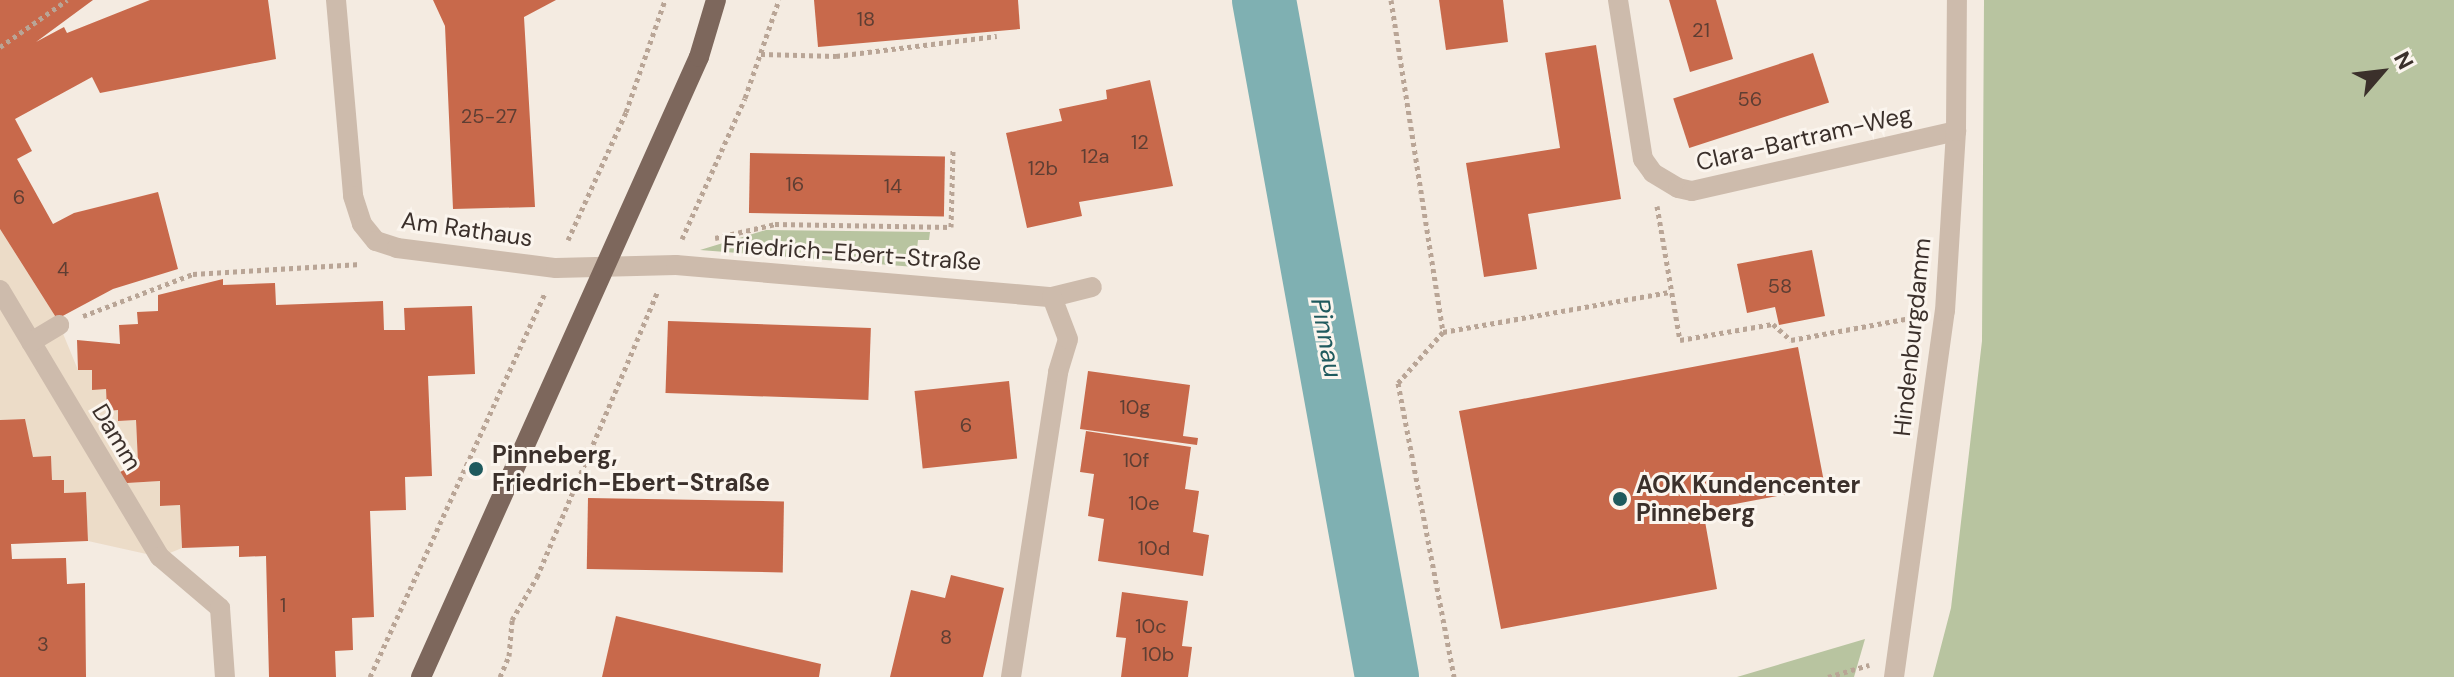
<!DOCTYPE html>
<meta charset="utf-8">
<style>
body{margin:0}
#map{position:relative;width:2454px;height:677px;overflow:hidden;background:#f4ebe1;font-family:"DM Sans",sans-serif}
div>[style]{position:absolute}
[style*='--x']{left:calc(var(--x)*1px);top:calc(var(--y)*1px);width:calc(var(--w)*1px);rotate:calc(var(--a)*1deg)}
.green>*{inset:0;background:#b8c4a0}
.plaza>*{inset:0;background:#ecdcc8}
.river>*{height:64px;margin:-32px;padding:0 32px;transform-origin:32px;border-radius:32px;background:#7fb0b2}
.building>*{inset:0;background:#c8694b;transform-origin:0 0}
.path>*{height:5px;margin-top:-2.5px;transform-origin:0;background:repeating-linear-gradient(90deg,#b9a596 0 4px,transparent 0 8px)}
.minor>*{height:20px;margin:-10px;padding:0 10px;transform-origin:10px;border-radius:10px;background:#cdbbac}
.major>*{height:20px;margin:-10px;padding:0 10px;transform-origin:10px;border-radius:10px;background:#7d675c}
.dots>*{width:22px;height:22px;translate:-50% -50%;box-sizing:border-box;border:4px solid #fbf5ee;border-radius:50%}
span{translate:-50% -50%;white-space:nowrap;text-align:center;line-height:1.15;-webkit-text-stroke:6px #fbf5ee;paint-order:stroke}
.number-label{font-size:20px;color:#5e3e33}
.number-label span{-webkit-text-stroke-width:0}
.street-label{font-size:24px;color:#3b302b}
.poi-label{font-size:24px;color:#3b302b;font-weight:700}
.left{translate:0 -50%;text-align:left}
.water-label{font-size:26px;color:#1f5a5e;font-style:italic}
.north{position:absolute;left:2342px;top:32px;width:80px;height:80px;-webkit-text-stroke:6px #fbf5ee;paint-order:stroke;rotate:62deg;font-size:22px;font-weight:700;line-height:32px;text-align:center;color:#3b302b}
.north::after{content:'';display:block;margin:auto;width:28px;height:36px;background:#3b302b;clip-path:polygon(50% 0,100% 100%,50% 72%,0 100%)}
</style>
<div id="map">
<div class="green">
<i style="clip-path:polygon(1984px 0,2454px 0,2454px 677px,1933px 677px,1951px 608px,1982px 341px)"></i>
<i style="clip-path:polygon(766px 230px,930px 232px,929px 240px,918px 240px,915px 267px,700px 250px)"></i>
<i style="clip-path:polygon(1865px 639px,1854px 677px,1737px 677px)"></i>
</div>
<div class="plaza">
<i style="clip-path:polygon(0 229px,57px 319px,78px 370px,92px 370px,92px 389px,106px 389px,107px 410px,118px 410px,118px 421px,136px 420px,138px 463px,128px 464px,116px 474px,127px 483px,160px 481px,160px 506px,180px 505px,182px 548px,160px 557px,88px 541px,86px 492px,64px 493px,64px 480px,52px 480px,51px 457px,33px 457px,24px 419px,0 420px)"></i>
</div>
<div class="river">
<i style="--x:1264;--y:0;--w:688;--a:79.7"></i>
</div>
<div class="building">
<i style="clip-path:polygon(0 0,93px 0,36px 42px,64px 27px,67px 33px,150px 0,268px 0,276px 59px,100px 93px,92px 77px,15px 119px,32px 151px,17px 159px,53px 224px,74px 213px,158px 192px,178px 269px,113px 289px,57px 319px,0 229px)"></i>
<i style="clip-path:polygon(433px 0,556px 0,524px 17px,535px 207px,453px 209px,445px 26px)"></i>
<i style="clip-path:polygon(814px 0,1018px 0,1020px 29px,818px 47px)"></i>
<i style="clip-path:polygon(1439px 0,1503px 0,1508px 42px,1446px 50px)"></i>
<i style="clip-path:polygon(1669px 0,1716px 0,1733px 59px,1690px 72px)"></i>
<i style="clip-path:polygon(1596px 45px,1621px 199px,1528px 214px,1537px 269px,1484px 277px,1466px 163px,1560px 148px,1545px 53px)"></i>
<i style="left:1813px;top:53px;width:52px;height:147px;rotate:72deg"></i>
<i style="clip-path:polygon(1150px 80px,1173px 186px,1079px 202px,1082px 216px,1027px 228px,1006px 133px,1062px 121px,1059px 109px,1107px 99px,1106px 90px)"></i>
<i style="left:750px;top:153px;width:195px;height:60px;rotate:1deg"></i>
<i style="clip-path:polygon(1812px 250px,1825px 316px,1779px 325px,1775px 307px,1747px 313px,1737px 264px)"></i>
<i style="clip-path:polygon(223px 279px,223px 285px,275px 283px,276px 305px,383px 301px,384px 330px,405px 330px,404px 308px,472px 306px,475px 374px,428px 376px,432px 476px,405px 477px,406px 510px,370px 511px,374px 617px,352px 618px,353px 650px,335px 651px,336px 677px,269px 677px,266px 556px,239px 557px,239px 546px,182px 548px,180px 505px,160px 506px,160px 481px,127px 483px,116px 474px,138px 463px,136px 420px,118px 421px,118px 410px,107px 411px,106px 389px,92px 390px,92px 370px,78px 370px,77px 340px,120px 344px,119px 325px,138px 324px,137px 312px,158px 311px,158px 295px)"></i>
<i style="left:668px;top:321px;width:203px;height:72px;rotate:2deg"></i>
<i style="clip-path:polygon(1798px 347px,1825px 487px,1703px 510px,1717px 589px,1501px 629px,1459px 411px)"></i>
<i style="clip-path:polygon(1088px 371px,1190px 385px,1183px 436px,1198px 438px,1197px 445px,1080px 429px)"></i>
<i style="left:1009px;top:381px;width:78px;height:95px;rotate:84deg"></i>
<i style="clip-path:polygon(25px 419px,33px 457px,51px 456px,52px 480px,64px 480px,64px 493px,86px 492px,88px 541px,11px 544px,12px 559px,66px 558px,67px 584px,85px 583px,86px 677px,0 677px,0 420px)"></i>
<i style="clip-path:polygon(1086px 431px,1191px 447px,1185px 489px,1199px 491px,1193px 532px,1209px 535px,1203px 576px,1098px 561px,1104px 519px,1088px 516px,1094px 474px,1080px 472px)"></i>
<i style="left:588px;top:498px;width:196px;height:71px;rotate:1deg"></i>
<i style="clip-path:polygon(951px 575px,1004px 588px,983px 677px,890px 677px,911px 590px,945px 598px)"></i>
<i style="clip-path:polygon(1122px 592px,1188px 601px,1182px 646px,1192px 647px,1188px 677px,1121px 677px,1126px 638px,1116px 637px)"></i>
<i style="clip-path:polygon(616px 616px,821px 664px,819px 677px,602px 677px)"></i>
</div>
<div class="path">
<i style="--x:1391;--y:0;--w:336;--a:81.1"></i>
<i style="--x:1443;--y:332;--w:68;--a:131.4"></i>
<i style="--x:1398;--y:383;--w:299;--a:79.2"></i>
<i style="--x:0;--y:47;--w:82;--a:-35"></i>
<i style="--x:761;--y:54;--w:75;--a:1.5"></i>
<i style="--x:836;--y:56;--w:162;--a:-7.1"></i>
<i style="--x:1657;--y:206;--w:136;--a:80.3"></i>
<i style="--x:1680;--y:340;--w:94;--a:-9.8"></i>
<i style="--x:1773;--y:324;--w:24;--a:42"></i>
<i style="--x:1791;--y:340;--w:127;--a:-10.4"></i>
<i style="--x:715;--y:238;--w:62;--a:-13.1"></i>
<i style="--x:775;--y:224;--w:176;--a:1"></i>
<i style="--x:951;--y:227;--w:77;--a:-88.5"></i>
<i style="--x:682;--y:239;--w:154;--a:-65.9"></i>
<i style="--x:745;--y:98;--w:104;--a:-70.9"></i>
<i style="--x:568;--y:240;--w:141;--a:-65.6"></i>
<i style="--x:626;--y:112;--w:119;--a:-70.8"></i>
<i style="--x:83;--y:316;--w:118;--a:-20.9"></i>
<i style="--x:193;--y:274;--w:168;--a:-3.4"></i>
<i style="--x:1443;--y:332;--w:230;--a:-10"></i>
<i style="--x:370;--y:677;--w:422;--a:-65.5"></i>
<i style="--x:500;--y:677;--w:23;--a:-67"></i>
<i style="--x:509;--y:656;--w:36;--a:-85"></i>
<i style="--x:512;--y:620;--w:50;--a:-59.8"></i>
<i style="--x:537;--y:577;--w:311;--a:-67.1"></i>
<i style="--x:1828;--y:677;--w:43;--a:-16.3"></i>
</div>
<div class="minor">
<i style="--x:336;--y:0;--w:197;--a:85"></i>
<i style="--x:353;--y:196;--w:29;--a:72"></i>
<i style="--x:362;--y:224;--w:22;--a:51"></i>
<i style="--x:376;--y:241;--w:22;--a:18"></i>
<i style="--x:397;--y:248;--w:160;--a:7.2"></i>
<i style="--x:556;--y:268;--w:120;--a:-1.4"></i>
<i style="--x:676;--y:265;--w:377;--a:4.9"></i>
<i style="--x:1052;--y:297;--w:41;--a:-14"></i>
<i style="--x:1618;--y:0;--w:161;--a:81.1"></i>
<i style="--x:1643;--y:159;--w:17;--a:54"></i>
<i style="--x:1653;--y:173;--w:29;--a:31"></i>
<i style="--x:1678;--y:188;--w:14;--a:12"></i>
<i style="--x:1692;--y:191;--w:271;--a:-12.8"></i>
<i style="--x:0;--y:290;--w:311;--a:59.1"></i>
<i style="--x:160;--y:557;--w:79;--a:40.4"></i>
<i style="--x:220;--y:608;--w:69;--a:85.9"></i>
<i style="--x:31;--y:342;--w:33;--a:-31"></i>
<i style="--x:1011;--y:677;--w:309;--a:-81.2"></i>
<i style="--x:1058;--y:372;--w:34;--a:-73"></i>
<i style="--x:1068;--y:339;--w:45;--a:-110.9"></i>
<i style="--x:1894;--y:677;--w:370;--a:-82.1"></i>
<i style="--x:1945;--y:311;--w:180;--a:-86.5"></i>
<i style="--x:1956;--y:131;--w:131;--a:-89.6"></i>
</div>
<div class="major">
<i style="--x:421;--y:677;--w:679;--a:-65.85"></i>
<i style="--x:699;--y:57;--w:59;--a:-73.4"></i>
</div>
<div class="dots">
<i style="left:476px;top:469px;background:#1f5a5e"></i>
<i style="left:1620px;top:499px;background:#1f5a5e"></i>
</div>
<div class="number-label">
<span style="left:866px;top:19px">18</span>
<span style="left:1701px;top:30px">21</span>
<span style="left:1750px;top:99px">56</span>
<span style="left:489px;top:116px">25-27</span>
<span style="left:1140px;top:142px">12</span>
<span style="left:1095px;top:156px">12a</span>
<span style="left:1043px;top:168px">12b</span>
<span style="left:795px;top:184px">16</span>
<span style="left:893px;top:186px">14</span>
<span style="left:19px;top:197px">6</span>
<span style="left:63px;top:269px">4</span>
<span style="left:1780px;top:286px">58</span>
<span style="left:1135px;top:407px">10g</span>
<span style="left:966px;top:425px">6</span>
<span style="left:1136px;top:460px">10f</span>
<span style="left:1144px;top:503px">10e</span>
<span style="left:1154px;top:548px">10d</span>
<span style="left:283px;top:605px">1</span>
<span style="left:1151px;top:626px">10c</span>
<span style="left:946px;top:637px">8</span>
<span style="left:43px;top:644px">3</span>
<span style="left:1158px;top:654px">10b</span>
</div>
<div class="street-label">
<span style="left:1804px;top:138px;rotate:-13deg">Clara-Bartram-Weg</span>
<span style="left:467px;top:229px;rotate:8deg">Am Rathaus</span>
<span style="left:852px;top:253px;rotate:4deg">Friedrich-Ebert-Straße</span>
<span style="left:1912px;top:337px;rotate:-84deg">Hindenburgdamm</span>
<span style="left:117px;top:437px;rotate:59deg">Damm</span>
</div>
<div class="poi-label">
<span class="left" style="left:492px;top:469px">Pinneberg,<br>Friedrich-Ebert-Straße</span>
<span class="left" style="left:1636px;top:499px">AOK Kundencenter<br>Pinneberg</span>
</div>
<div class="water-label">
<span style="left:1326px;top:338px;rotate:80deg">Pinnau</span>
</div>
<div class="north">N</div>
</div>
